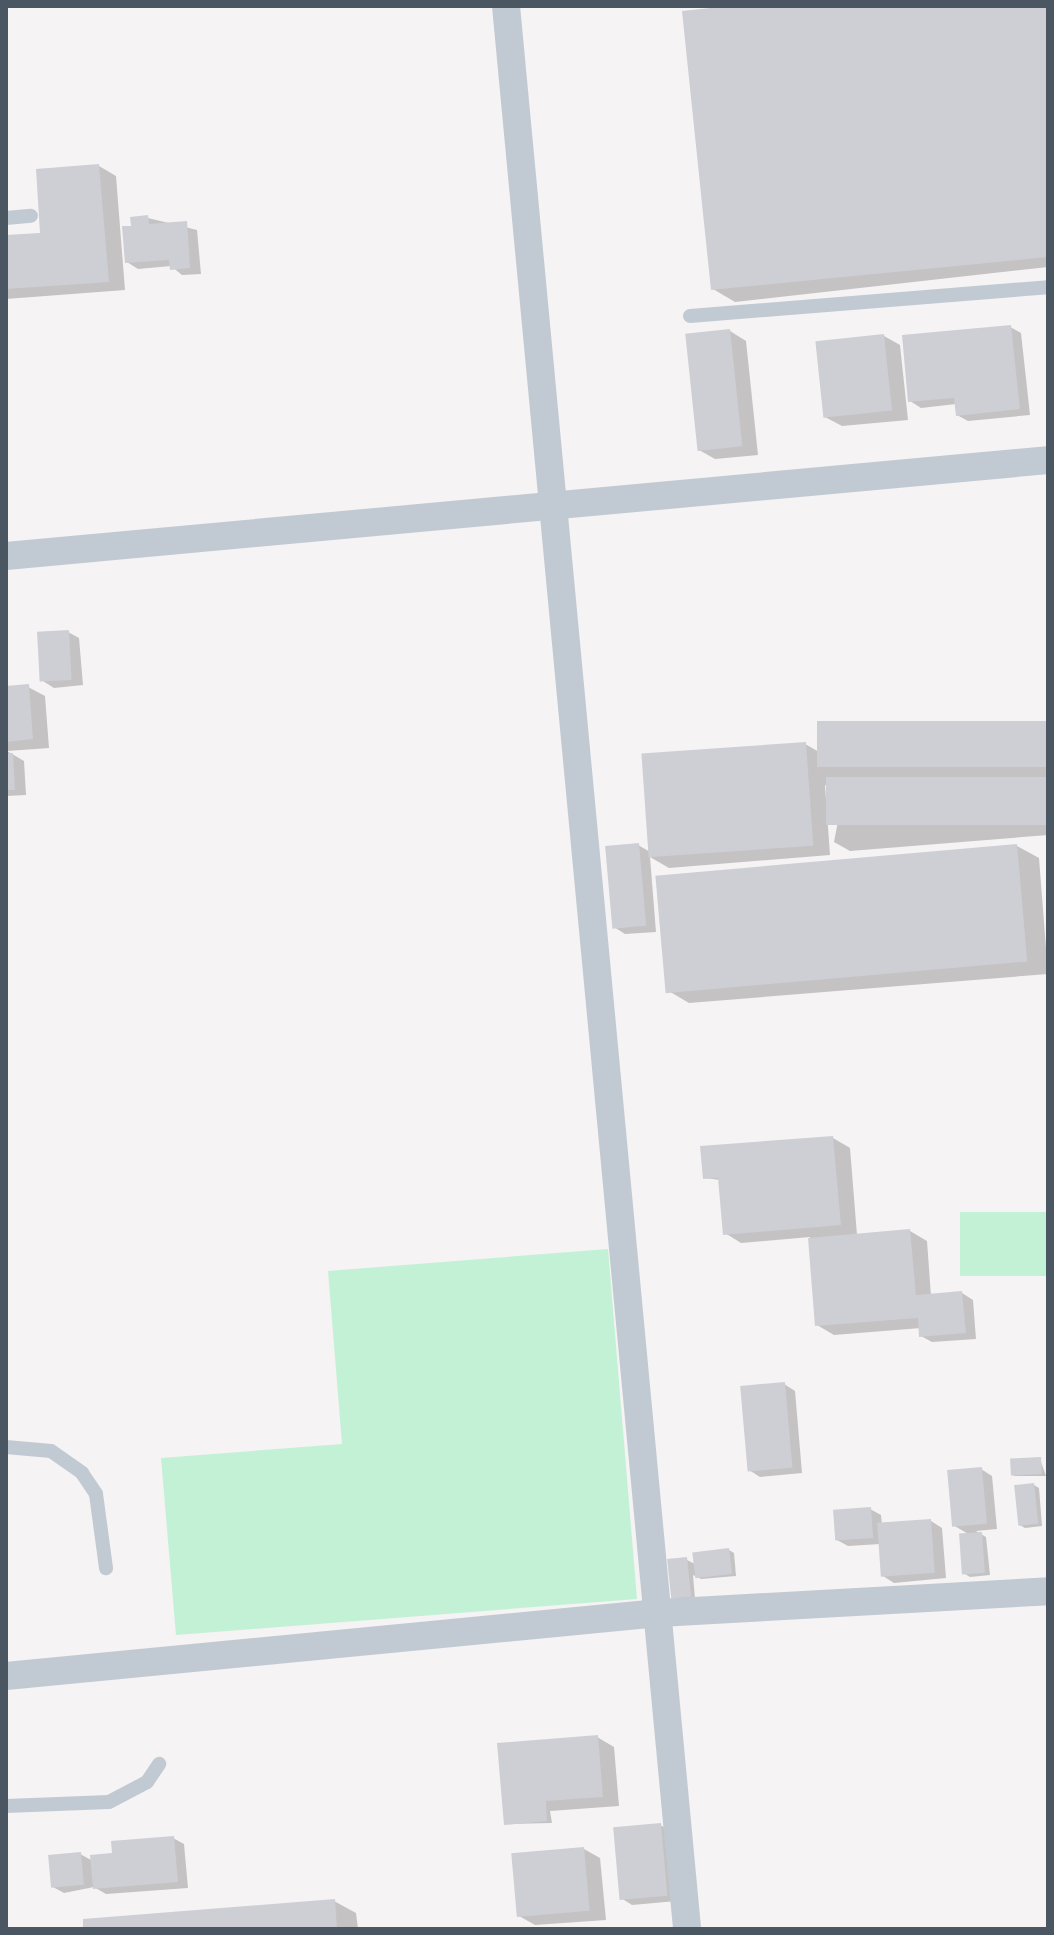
<!DOCTYPE html>
<style>
body{margin:0}
#map{position:relative;width:1054px;height:1935px;overflow:hidden;background:#f5f3f3;font-family:"Fira Sans Condensed",sans-serif}
div>[style]{position:absolute}
[style*='--x']{left:calc(var(--x)*1px);top:calc(var(--y)*1px);width:calc(var(--w)*1px);rotate:calc(var(--a)*1deg)}
.green>*{inset:0;background:#c3f1d5;transform-origin:0 0}
.shadow>*{inset:0;background:#0003}
.building>*{inset:0;background:#cdcfd5;transform-origin:0 0}
.lane>*{height:14px;margin:-7px;padding:0 7px;transform-origin:7px;border-radius:7px;background:#c1cad2}
.street>*{height:28px;margin:-14px;padding:0 14px;transform-origin:14px;border-radius:14px;background:#c1cad2}
span{translate:-50% -50%;white-space:nowrap;text-align:center;line-height:1.15;-webkit-text-stroke:7px #fff;paint-order:stroke}
.frame{position:absolute;inset:0;border:8px solid #4a5661;pointer-events:none}
</style>
<div id="map">
<div class="green">
<i style="left:1048px;top:1212px;width:64px;height:88px;rotate:90deg"></i>
<i style="clip-path:polygon(608px 1249px,637px 1599px,176px 1635px,161px 1458px,342px 1444px,328px 1271px)"></i>
</div>
<div class="shadow">
<i style="clip-path:polygon(750px 6px,1048px 6px,1048px 267px,735px 302px,713px 289px)"></i>
<i style="clip-path:polygon(99px 166px,116px 176px,125px 290px,6px 299px,6px 237px,42px 235px)"></i>
<i style="clip-path:polygon(148px 218px,197px 230px,201px 274px,182px 275px,171px 266px,138px 269px,127px 262px,133px 228px)"></i>
<i style="clip-path:polygon(1010px 327px,1021px 333px,1030px 415px,968px 421px,957px 415px,956px 404px,921px 408px,910px 401px)"></i>
<i style="clip-path:polygon(730px 331px,746px 341px,758px 455px,715px 459px,699px 450px)"></i>
<i style="clip-path:polygon(884px 336px,900px 345px,908px 420px,842px 426px,825px 417px)"></i>
<i style="clip-path:polygon(68px 632px,79px 638px,83px 685px,54px 688px,43px 681px)"></i>
<i style="clip-path:polygon(6px 687px,28px 687px,45px 696px,49px 748px,7px 751px,24px 761px,26px 795px,6px 796px)"></i>
<i style="clip-path:polygon(1048px 723px,1048px 835px,850px 851px,834px 842px,843px 795px,825px 785px,830px 855px,669px 868px,650px 857px,656px 932px,625px 934px,614px 927px,638px 845px,652px 853px,805px 744px,821px 753px)"></i>
<i style="clip-path:polygon(1017px 846px,1039px 858px,1048px 974px,689px 1003px,667px 990px)"></i>
<i style="clip-path:polygon(833px 1138px,850px 1148px,857px 1235px,910px 1231px,927px 1241px,931px 1296px,962px 1293px,973px 1300px,976px 1339px,932px 1342px,921px 1336px,921px 1328px,834px 1335px,817px 1325px,810px 1237px,741px 1243px,725px 1233px,720px 1180px,705px 1178px)"></i>
<i style="clip-path:polygon(784px 1384px,795px 1391px,802px 1473px,760px 1477px,749px 1470px)"></i>
<i style="clip-path:polygon(1040px 1459px,1046px 1476px,1013px 1476px)"></i>
<i style="clip-path:polygon(981px 1469px,992px 1476px,997px 1529px,976px 1531px,986px 1537px,990px 1575px,970px 1577px,965px 1574px,970px 1535px,953px 1525px)"></i>
<i style="clip-path:polygon(1034px 1485px,1039px 1488px,1042px 1526px,1025px 1528px,1020px 1525px)"></i>
<i style="clip-path:polygon(870px 1509px,881px 1515px,882px 1525px,931px 1521px,942px 1528px,946px 1578px,894px 1583px,883px 1576px,880px 1544px,848px 1546px,837px 1540px)"></i>
<i style="clip-path:polygon(729px 1550px,734px 1553px,736px 1576px,701px 1579px,693px 1575px,695px 1599px,677px 1600px,687px 1560px,695px 1564px)"></i>
<i style="clip-path:polygon(597px 1737px,614px 1747px,619px 1806px,550px 1811px,552px 1823px,506px 1824px)"></i>
<i style="clip-path:polygon(660px 1825px,671px 1831px,677px 1901px,632px 1905px,621px 1898px)"></i>
<i style="clip-path:polygon(173px 1838px,184px 1844px,188px 1888px,106px 1894px,94px 1887px,64px 1893px,53px 1887px,80px 1854px,93px 1861px)"></i>
<i style="clip-path:polygon(584px 1849px,600px 1858px,606px 1920px,535px 1925px,519px 1916px)"></i>
<i style="clip-path:polygon(334px 1901px,356px 1913px,358px 1929px,85px 1929px)"></i>
</div>
<div class="building">
<i style="clip-path:polygon(729px 6px,1048px 6px,1048px 257px,711px 290px,682px 11px)"></i>
<i style="clip-path:polygon(99px 164px,109px 282px,6px 289px,6px 235px,40px 233px,36px 169px)"></i>
<i style="clip-path:polygon(148px 215px,149px 224px,187px 221px,190px 268px,170px 270px,169px 260px,125px 263px,122px 226px,131px 226px,130px 217px)"></i>
<i style="clip-path:polygon(1011px 325px,1020px 409px,956px 416px,954px 398px,908px 402px,902px 335px)"></i>
<i style="left:730px;top:329px;width:118px;height:45px;rotate:84deg"></i>
<i style="left:884px;top:334px;width:77px;height:69px;rotate:84deg"></i>
<i style="left:69px;top:630px;width:50px;height:32px;rotate:87deg"></i>
<i style="clip-path:polygon(29px 684px,33px 739px,6px 742px,6px 686px)"></i>
<i style="left:1048px;top:721px;width:46px;height:231px;rotate:90deg"></i>
<i style="left:806px;top:742px;width:104px;height:165px;rotate:86deg"></i>
<i style="clip-path:polygon(6px 753px,13px 753px,15px 790px,6px 790px)"></i>
<i style="left:1048px;top:777px;width:48px;height:222px;rotate:90deg"></i>
<i style="left:639px;top:843px;width:83px;height:34px;rotate:85deg"></i>
<i style="left:1017px;top:844px;width:118px;height:363px;rotate:85deg"></i>
<i style="clip-path:polygon(833px 1136px,841px 1225px,723px 1235px,718px 1178px,703px 1179px,700px 1146px)"></i>
<i style="clip-path:polygon(910px 1229px,916px 1295px,962px 1291px,966px 1333px,919px 1337px,918px 1318px,815px 1326px,808px 1238px)"></i>
<i style="left:785px;top:1382px;width:86px;height:45px;rotate:85deg"></i>
<i style="left:1041px;top:1457px;width:17px;height:31px;rotate:87deg"></i>
<i style="left:982px;top:1467px;width:57px;height:35px;rotate:85deg"></i>
<i style="left:1034px;top:1483px;width:41px;height:20px;rotate:84deg"></i>
<i style="left:871px;top:1507px;width:31px;height:38px;rotate:86deg"></i>
<i style="left:931px;top:1519px;width:54px;height:54px;rotate:86deg"></i>
<i style="left:982px;top:1532px;width:41px;height:23px;rotate:86deg"></i>
<i style="left:729px;top:1548px;width:26px;height:37px;rotate:83deg"></i>
<i style="left:687px;top:1557px;width:40px;height:20px;rotate:84deg"></i>
<i style="clip-path:polygon(598px 1735px,603px 1797px,546px 1801px,547px 1821px,504px 1825px,497px 1743px)"></i>
<i style="left:661px;top:1823px;width:73px;height:48px;rotate:85deg"></i>
<i style="clip-path:polygon(174px 1836px,178px 1882px,93px 1889px,90px 1855px,112px 1853px,111px 1841px)"></i>
<i style="left:584px;top:1847px;width:64px;height:73px;rotate:85deg"></i>
<i style="left:81px;top:1852px;width:33px;height:33px;rotate:85deg"></i>
<i style="clip-path:polygon(335px 1899px,337px 1929px,83px 1929px,83px 1919px)"></i>
</div>
<div class="lane">
<i style="--x:6;--y:218;--w:25;--a:-5"></i>
<i style="--x:690;--y:316;--w:359;--a:-4.6"></i>
<i style="--x:6;--y:1447;--w:45;--a:5.1"></i>
<i style="--x:51;--y:1451;--w:38;--a:35"></i>
<i style="--x:82;--y:1473;--w:25;--a:56"></i>
<i style="--x:96;--y:1494;--w:75;--a:82.3"></i>
<i style="--x:6;--y:1806;--w:103;--a:-2.2"></i>
<i style="--x:109;--y:1802;--w:43;--a:-27.8"></i>
<i style="--x:147;--y:1782;--w:22;--a:-56"></i>
</div>
<div class="street">
<i style="--x:506;--y:6;--w:1931;--a:84.62"></i>
<i style="--x:6;--y:556;--w:1046;--a:-5.26"></i>
<i style="--x:6;--y:1676;--w:656;--a:-5.51"></i>
<i style="--x:659;--y:1613;--w:390;--a:-3.2"></i>
</div>
<div class="frame"></div>
</div>
